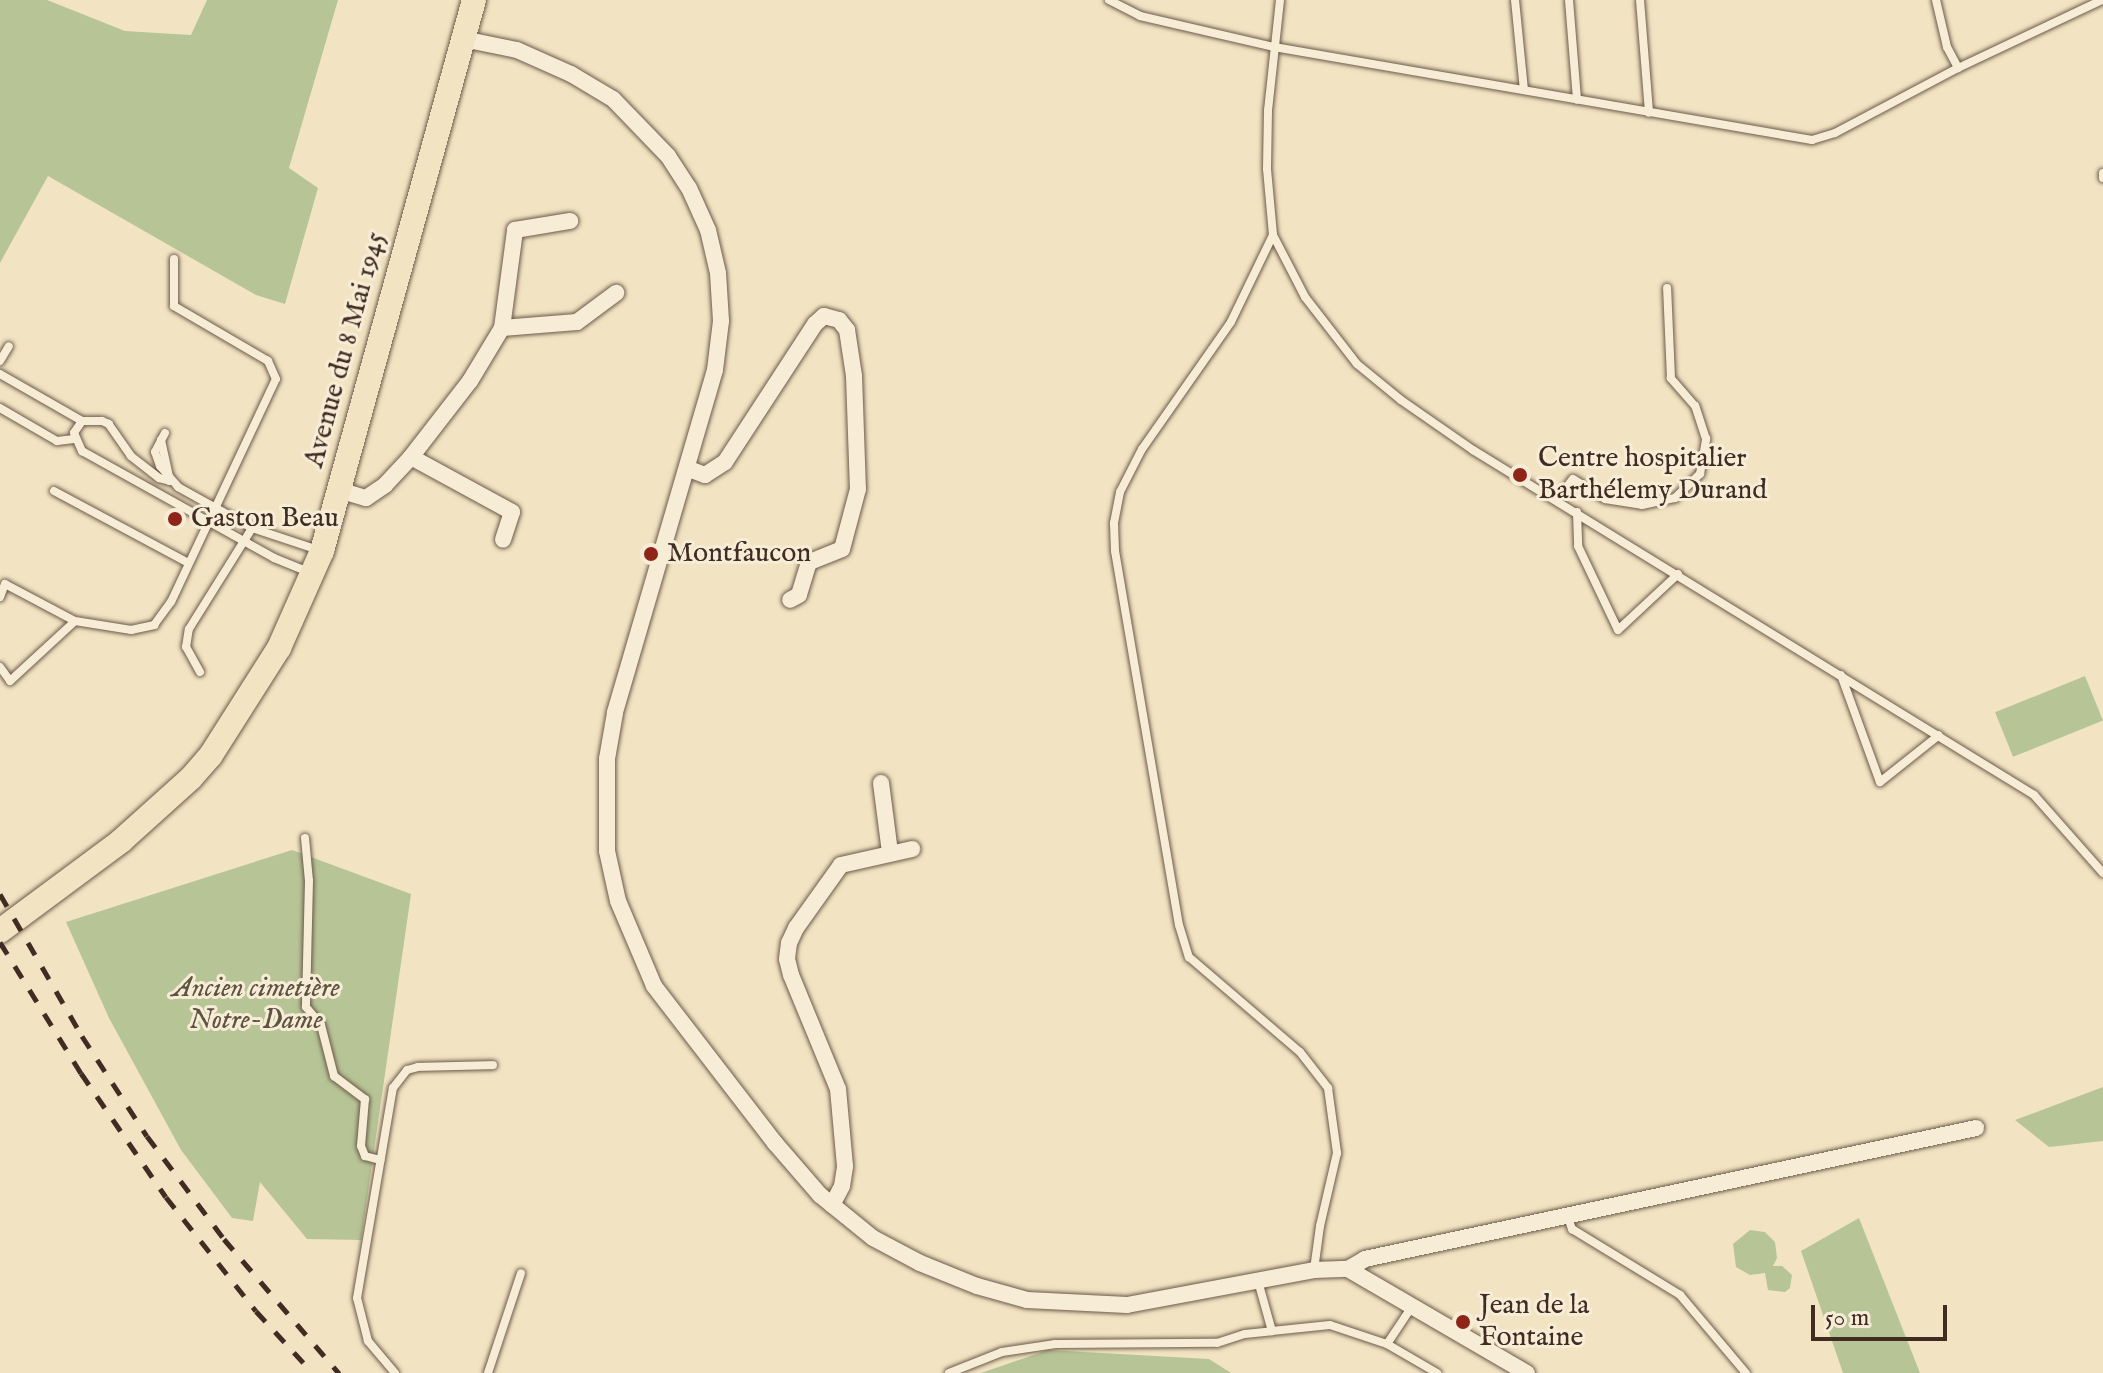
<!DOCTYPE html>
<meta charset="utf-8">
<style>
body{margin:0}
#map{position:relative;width:2103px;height:1373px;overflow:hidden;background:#f2e4c2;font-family:"IM FELL English",serif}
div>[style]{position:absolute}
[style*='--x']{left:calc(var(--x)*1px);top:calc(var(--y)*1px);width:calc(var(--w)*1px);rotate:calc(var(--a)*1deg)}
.green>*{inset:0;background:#b7c596;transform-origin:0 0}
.roads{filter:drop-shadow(0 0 2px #6c5a4b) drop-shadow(0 0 2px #6c5a4b)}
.service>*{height:8px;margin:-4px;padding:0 4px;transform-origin:4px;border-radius:4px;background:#f7edd7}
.minor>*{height:16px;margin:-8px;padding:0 8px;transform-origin:8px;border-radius:8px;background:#f7edd7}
.primary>*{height:24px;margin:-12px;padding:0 12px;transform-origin:12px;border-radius:12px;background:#f2e4c2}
.rail>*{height:5px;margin-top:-2.5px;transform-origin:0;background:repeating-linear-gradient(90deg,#402c23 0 14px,transparent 0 28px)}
.dots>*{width:22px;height:22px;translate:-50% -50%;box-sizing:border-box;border:4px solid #f7edd7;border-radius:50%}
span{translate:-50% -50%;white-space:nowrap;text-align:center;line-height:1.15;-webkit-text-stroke:6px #f7edd7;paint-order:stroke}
.street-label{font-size:28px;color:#402c23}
.poi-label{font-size:28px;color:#402c23}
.left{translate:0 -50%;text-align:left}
.park-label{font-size:28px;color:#5e5240;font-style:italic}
.scale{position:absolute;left:1811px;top:1305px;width:136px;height:36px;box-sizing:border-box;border:4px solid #402c23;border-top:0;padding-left:10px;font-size:24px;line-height:28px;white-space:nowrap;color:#402c23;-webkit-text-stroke:6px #f7edd7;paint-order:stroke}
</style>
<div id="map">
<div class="green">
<i style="clip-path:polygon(0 0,47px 0,125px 31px,191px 35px,207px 0,338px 0,289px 168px,318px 188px,285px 304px,256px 295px,48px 176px,0 263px)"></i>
<i style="left:2085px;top:676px;width:48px;height:97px;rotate:68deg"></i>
<i style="clip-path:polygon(292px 850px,411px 894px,361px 1240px,307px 1239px,260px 1182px,253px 1221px,232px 1218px,181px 1150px,109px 1018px,66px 922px)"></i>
<i style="clip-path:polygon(2103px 1087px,2103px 1141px,2049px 1147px,2015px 1120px)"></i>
<i style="clip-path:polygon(1859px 1218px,1920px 1373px,1843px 1373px,1801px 1251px)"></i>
<i style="clip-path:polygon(1750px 1230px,1765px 1232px,1775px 1242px,1777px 1258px,1773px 1266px,1782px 1266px,1792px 1275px,1790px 1288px,1785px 1292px,1768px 1290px,1765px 1273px,1750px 1275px,1736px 1267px,1733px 1244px)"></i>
<i style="clip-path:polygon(1048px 1350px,1209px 1359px,1231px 1373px,981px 1373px)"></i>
</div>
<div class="roads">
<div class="service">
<i style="--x:1109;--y:0;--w:35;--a:27"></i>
<i style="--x:1140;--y:16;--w:138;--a:13"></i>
<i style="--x:1274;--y:47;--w:546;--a:9.81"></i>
<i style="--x:1812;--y:140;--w:24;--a:-17"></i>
<i style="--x:1835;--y:133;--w:139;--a:-27.9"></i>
<i style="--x:1958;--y:68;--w:159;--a:-25.3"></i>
<i style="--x:1280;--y:0;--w:111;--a:96.2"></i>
<i style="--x:1268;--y:110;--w:59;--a:91"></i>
<i style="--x:1267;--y:169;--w:66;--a:84.8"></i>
<i style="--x:1273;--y:235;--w:70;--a:62.7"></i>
<i style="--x:1305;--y:297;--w:85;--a:52.2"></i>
<i style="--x:1357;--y:364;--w:57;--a:39.3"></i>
<i style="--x:1401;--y:400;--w:88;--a:34.8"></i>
<i style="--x:1473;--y:450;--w:659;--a:31.59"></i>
<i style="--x:2034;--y:795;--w:104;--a:48.5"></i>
<i style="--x:1515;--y:0;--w:90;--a:84.3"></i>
<i style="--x:1569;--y:0;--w:100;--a:85.4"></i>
<i style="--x:1640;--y:0;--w:113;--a:85.4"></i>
<i style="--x:1936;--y:0;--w:48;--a:76.8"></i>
<i style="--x:1947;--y:47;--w:24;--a:62"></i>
<i style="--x:2103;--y:173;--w:5;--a:90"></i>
<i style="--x:1273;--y:235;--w:97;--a:115.8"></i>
<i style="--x:1231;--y:322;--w:155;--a:125"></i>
<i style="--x:1142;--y:449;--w:48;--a:117.1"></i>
<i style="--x:1120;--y:492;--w:32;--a:101"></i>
<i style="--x:1114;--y:523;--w:28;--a:88"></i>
<i style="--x:1115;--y:551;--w:379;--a:80.3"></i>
<i style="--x:1179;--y:925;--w:34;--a:73"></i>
<i style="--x:1189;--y:957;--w:146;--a:40.6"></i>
<i style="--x:1300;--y:1052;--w:46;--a:52.1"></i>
<i style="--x:1328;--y:1088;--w:66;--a:82.1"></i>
<i style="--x:1337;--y:1153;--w:75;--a:103.1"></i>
<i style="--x:1320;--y:1226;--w:44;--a:97.8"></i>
<i style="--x:0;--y:361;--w:17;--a:-59"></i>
<i style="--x:0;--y:374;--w:95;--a:29.8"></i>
<i style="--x:0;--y:408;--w:66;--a:30.1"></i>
<i style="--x:57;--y:441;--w:17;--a:-7"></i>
<i style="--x:165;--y:433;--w:21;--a:118"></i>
<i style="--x:155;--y:452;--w:15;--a:70"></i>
<i style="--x:160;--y:466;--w:28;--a:49"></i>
<i style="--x:178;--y:487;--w:85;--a:29"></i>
<i style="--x:252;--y:528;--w:73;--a:18.4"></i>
<i style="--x:161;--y:440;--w:42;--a:77.6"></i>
<i style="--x:170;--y:481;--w:11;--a:-165"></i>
<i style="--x:159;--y:478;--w:36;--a:-142"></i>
<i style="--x:131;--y:456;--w:39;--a:-125"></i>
<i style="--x:109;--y:424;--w:8;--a:-157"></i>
<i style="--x:102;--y:421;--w:20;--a:180"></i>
<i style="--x:82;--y:421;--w:14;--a:124"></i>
<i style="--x:74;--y:433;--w:20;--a:66"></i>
<i style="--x:82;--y:451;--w:220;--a:29.1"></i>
<i style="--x:274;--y:558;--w:38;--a:22"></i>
<i style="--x:54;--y:491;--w:152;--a:28.2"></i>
<i style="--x:1557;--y:500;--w:26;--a:-53"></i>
<i style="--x:1573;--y:479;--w:38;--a:32"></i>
<i style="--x:1605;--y:499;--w:37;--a:9"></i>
<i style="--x:1642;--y:505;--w:34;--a:-12"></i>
<i style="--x:1675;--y:498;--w:35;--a:-44"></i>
<i style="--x:1700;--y:474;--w:36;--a:-80"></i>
<i style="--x:1706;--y:439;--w:35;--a:-108"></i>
<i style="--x:1695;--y:406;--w:37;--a:-131"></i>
<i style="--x:1671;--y:378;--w:90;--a:-92.5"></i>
<i style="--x:1577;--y:512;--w:34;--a:88"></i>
<i style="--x:1578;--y:546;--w:93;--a:64.5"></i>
<i style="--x:1618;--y:630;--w:82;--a:-43"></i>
<i style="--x:0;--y:597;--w:14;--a:-69"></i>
<i style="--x:5;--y:584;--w:79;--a:27.9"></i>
<i style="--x:75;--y:621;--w:57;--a:9.1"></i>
<i style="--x:131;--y:630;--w:24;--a:-12"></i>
<i style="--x:154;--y:625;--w:29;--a:-54"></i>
<i style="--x:171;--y:602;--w:246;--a:-64.8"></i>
<i style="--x:276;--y:379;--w:20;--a:-114"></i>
<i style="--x:268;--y:361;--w:109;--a:-149.7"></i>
<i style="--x:174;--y:306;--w:47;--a:-90"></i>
<i style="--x:0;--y:667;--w:17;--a:54"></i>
<i style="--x:10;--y:681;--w:88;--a:-42.7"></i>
<i style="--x:200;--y:672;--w:29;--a:-119"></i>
<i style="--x:186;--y:647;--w:18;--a:-81"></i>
<i style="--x:189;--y:629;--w:119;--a:-58"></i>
<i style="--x:1841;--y:675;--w:114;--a:70"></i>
<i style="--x:1880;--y:782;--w:75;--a:-38.5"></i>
<i style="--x:305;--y:838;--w:43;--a:84.7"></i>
<i style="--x:309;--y:881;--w:126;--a:91.4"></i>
<i style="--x:306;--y:1007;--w:23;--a:50"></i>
<i style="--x:321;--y:1025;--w:53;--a:75.7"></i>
<i style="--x:334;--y:1076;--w:39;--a:37"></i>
<i style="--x:365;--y:1099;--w:47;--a:94.9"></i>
<i style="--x:361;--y:1146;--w:11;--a:68"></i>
<i style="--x:365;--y:1156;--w:16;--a:15"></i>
<i style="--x:1568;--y:1217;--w:13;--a:72"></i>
<i style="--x:1572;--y:1229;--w:127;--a:31.4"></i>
<i style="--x:1680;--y:1295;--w:102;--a:49.8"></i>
<i style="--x:1258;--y:1281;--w:52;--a:74.4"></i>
<i style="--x:1272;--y:1331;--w:58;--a:-5.9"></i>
<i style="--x:1330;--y:1325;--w:60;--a:18.4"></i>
<i style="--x:1387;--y:1344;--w:47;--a:-56.3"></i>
<i style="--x:1387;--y:1344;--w:58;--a:30.1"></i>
<i style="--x:395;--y:1373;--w:42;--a:-130.2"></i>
<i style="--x:368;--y:1341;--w:44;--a:-104.3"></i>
<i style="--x:357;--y:1298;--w:213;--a:-80.3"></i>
<i style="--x:393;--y:1088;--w:23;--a:-52"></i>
<i style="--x:407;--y:1070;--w:11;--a:-15"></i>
<i style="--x:418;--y:1067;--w:75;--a:-1.5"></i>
<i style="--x:488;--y:1373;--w:105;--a:-71.7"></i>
<i style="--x:949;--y:1373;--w:57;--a:-21.6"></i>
<i style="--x:1002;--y:1352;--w:54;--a:-8.6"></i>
<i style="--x:1055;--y:1344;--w:162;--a:-0.4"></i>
<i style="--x:1217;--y:1343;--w:29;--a:-18"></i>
<i style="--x:1245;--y:1334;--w:27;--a:-6"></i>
</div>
<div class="minor">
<i style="--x:463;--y:39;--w:55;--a:11.5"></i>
<i style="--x:517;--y:50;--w:59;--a:24"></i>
<i style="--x:571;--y:74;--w:49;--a:30.8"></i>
<i style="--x:613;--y:99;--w:79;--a:46"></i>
<i style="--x:668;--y:156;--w:38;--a:57"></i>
<i style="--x:689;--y:188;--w:46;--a:65.7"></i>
<i style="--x:708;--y:230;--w:44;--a:76.9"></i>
<i style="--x:718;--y:273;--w:48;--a:86.4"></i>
<i style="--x:721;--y:321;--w:49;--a:97"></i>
<i style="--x:715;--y:370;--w:357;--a:106.3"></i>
<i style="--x:615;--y:713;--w:47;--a:99.9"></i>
<i style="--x:607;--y:759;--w:92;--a:90"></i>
<i style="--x:607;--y:851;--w:51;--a:77.6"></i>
<i style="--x:618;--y:901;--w:92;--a:67"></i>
<i style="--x:654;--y:986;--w:198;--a:52.4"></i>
<i style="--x:775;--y:1143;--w:69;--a:49.1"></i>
<i style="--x:820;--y:1195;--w:68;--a:39.1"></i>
<i style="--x:873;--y:1238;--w:53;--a:28"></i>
<i style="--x:920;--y:1263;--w:61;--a:22"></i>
<i style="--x:977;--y:1286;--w:52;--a:15.6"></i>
<i style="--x:1027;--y:1300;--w:100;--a:2.9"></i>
<i style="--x:1127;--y:1305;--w:190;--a:-10.6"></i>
<i style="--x:1314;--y:1270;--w:34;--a:-2"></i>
<i style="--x:1348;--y:1269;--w:207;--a:30.2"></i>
<i style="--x:502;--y:328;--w:75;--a:-4.6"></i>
<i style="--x:577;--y:322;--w:49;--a:-36.6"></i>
<i style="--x:411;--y:457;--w:96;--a:-52.2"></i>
<i style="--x:470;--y:381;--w:62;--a:-58.9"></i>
<i style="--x:502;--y:328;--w:99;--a:-82.4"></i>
<i style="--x:515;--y:230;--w:56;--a:-9.3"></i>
<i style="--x:689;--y:469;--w:17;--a:21"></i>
<i style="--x:705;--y:475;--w:24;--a:-33"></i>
<i style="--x:725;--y:462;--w:165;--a:-56.9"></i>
<i style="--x:815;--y:324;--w:12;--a:-42"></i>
<i style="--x:824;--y:316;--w:16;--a:15"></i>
<i style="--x:839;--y:320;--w:13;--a:51"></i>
<i style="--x:847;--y:330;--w:47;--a:81.3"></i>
<i style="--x:854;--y:376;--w:113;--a:88"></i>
<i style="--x:858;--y:489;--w:62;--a:104.9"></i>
<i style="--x:842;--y:549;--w:35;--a:158"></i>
<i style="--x:809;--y:562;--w:34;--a:107"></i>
<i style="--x:799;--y:595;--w:10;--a:151"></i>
<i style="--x:339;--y:490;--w:28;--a:17"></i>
<i style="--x:366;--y:498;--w:23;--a:-34"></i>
<i style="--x:385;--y:485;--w:38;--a:-47"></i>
<i style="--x:411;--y:457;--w:115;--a:28.6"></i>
<i style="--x:512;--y:512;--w:29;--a:108"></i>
<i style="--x:881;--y:783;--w:70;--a:82.6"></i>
<i style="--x:832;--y:1205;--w:21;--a:-62"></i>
<i style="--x:842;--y:1186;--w:20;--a:-81"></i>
<i style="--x:845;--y:1166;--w:77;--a:-95.2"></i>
<i style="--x:838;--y:1089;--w:123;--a:-112.4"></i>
<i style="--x:791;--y:975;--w:16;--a:-104"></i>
<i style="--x:787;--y:959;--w:16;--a:-83"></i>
<i style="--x:789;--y:943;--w:17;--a:-65"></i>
<i style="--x:796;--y:928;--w:77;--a:-54.5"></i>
<i style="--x:841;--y:865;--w:73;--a:-12.7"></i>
<i style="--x:1348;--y:1269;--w:20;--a:-30"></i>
<i style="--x:1365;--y:1259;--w:625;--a:-12.1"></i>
</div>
<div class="primary">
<i style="--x:0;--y:931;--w:151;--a:-36.6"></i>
<i style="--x:121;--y:841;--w:94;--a:-42"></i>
<i style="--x:191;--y:778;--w:30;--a:-49"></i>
<i style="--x:211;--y:755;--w:127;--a:-57.6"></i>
<i style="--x:279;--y:648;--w:106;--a:-66.1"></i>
<i style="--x:322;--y:551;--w:572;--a:-74.58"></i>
</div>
</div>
<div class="rail">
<i style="--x:0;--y:894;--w:164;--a:60"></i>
<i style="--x:82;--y:1036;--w:119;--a:57"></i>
<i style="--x:147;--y:1136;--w:129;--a:53.2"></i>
<i style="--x:224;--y:1239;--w:177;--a:49.4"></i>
<i style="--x:0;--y:942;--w:154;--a:58.3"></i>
<i style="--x:81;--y:1073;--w:150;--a:55.6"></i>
<i style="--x:166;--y:1197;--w:145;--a:51.7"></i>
<i style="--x:256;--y:1311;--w:84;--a:47.4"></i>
</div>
<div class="dots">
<i style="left:1520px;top:475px;background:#8f2418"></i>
<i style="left:175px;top:519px;background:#8f2418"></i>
<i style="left:651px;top:554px;background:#8f2418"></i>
<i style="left:1463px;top:1322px;background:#8f2418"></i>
</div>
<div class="street-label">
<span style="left:346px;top:350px;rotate:-75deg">Avenue du 8 Mai 1945</span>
</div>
<div class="poi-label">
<span class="left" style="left:1538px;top:475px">Centre hospitalier<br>Barthélemy Durand</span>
<span class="left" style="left:191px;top:519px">Gaston Beau</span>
<span class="left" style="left:667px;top:554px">Montfaucon</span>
<span class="left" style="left:1479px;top:1322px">Jean de la<br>Fontaine</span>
</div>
<div class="park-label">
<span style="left:256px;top:1005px">Ancien cimetière<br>Notre-Dame</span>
</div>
<div class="scale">50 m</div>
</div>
